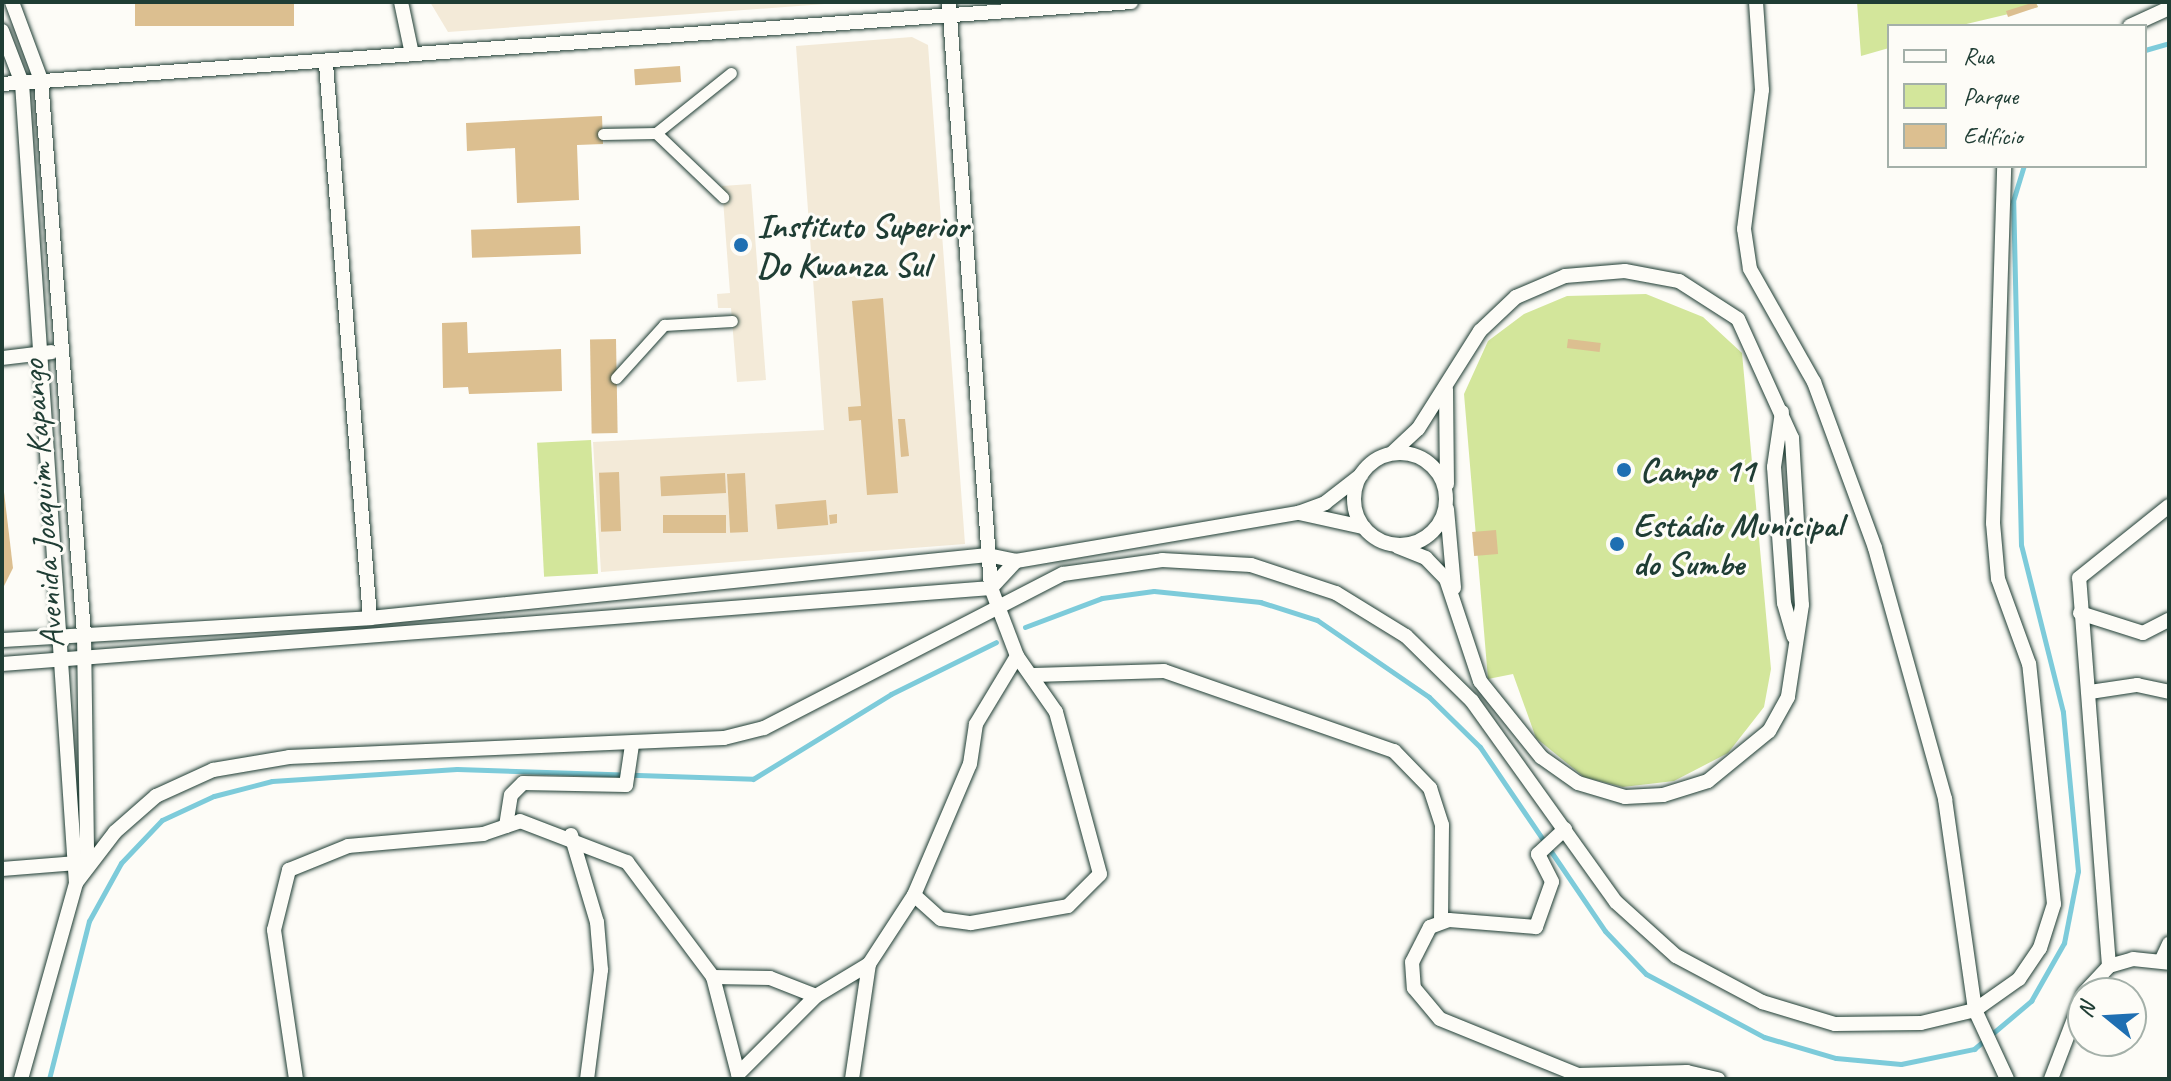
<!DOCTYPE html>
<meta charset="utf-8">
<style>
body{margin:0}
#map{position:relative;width:2171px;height:1081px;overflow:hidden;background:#fdfcf7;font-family:Caveat,sans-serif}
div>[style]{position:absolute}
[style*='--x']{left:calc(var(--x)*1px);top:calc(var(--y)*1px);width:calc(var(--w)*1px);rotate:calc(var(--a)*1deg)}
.built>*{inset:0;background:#f3ead8}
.green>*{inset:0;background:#d3e69b;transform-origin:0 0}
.stream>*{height:5px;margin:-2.5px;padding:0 2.5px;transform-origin:2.5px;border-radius:2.5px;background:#7dcbda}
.building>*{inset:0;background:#dcbf90;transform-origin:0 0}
.roads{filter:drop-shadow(0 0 2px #1f3d34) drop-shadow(0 0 2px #1f3d34)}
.pedestrian>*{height:11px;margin:-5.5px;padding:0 5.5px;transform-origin:5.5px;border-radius:5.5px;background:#fdfcf7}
.minor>*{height:14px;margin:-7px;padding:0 7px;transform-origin:7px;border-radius:7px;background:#fdfcf7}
.minor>.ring{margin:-7px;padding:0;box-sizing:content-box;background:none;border:14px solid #fdfcf7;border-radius:50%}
.dots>*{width:22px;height:22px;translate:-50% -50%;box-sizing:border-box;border:4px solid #fdfcf7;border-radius:50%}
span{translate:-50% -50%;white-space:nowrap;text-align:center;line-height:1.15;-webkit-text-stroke:6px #fdfcf7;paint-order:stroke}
.poi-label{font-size:34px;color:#1f3d34;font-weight:700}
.left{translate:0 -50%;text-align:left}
.street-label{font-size:34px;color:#1f3d34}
.frame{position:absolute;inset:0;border:4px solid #1f3d34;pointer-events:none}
.legend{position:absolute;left:1887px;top:24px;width:260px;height:144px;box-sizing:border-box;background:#fdfcf7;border:2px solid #a4b0a9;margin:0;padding:10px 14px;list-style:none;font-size:24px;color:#1f3d34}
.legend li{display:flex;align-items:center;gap:16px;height:40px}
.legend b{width:40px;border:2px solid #a4b0a9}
.north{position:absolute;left:2067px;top:977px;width:80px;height:80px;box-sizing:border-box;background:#fdfcf7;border:2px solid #a4b0a9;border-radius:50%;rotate:288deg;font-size:22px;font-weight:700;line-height:32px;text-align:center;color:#1f3d34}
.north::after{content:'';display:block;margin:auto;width:28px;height:36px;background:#1f6fb2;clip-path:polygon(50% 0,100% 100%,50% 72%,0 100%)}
</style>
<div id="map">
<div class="built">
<i style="clip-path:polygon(430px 2px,851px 2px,448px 32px)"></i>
<i style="clip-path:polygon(912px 37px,928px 45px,965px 544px,601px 572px,593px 442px,824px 430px,796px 46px)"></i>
<i style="clip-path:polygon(751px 184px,766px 380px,737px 382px,731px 308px,718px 308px,717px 294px,730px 293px,722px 186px)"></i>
</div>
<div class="green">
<i style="clip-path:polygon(1857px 2px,2036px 2px,2038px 7px,1958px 26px,1889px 26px,1889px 48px,1861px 56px)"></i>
<i style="clip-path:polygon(1646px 294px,1703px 317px,1742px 353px,1771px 669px,1764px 707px,1728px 753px,1674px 781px,1623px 787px,1584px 777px,1536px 738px,1513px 674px,1488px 679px,1464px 394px,1488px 341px,1524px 314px,1567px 296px)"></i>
<i style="left:591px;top:440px;width:134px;height:54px;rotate:87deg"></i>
</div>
<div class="stream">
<i style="--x:2145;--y:50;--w:25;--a:-16"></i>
<i style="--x:1025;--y:627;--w:82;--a:-20.6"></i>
<i style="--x:1102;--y:598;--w:52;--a:-7.7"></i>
<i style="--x:1154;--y:591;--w:107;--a:5.9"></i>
<i style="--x:1260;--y:602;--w:60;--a:17.5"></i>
<i style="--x:1317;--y:620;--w:136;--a:34.5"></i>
<i style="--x:1429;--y:697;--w:71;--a:44.4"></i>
<i style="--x:1480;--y:747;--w:222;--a:55.8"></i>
<i style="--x:1605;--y:931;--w:59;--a:46.4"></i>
<i style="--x:1646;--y:974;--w:134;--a:28.1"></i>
<i style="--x:1764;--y:1037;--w:75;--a:16.3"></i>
<i style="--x:1836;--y:1058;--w:65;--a:5.3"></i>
<i style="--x:1901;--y:1064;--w:75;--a:-11.6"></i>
<i style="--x:1974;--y:1049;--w:75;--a:-40.1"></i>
<i style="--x:2031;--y:1001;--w:67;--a:-60.4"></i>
<i style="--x:2064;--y:943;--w:73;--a:-79"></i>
<i style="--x:2078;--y:871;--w:160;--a:-95.4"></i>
<i style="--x:2063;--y:712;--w:172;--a:-104.1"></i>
<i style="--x:2021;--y:545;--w:344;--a:-91.3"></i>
<i style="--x:2013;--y:201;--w:37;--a:-73"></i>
<i style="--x:49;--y:1079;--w:163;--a:-75.8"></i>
<i style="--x:89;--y:921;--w:66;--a:-61.1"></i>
<i style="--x:121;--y:863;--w:59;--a:-46.4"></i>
<i style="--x:162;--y:820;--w:57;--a:-24.8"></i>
<i style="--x:214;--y:796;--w:60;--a:-14.5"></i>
<i style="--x:272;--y:781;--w:185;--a:-3.7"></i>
<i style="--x:457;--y:769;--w:296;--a:1.9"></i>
<i style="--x:753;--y:779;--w:162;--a:-31.6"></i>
<i style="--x:891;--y:694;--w:117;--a:-26.3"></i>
</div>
<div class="building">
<i style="left:135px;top:2px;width:159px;height:24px"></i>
<i style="clip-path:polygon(2035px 2px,2038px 7px,2008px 17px,2006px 11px)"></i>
<i style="left:680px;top:66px;width:16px;height:46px;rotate:86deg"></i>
<i style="clip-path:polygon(602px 116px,603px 144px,577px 145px,579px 200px,517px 203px,515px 148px,467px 151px,466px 123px)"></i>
<i style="left:580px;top:226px;width:28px;height:109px;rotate:88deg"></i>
<i style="clip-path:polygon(883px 298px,898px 493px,867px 495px,861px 420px,849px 421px,848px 407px,861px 406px,852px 301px)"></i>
<i style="clip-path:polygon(467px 322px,468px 353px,561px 349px,562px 391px,469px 394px,468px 387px,443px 388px,442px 323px)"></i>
<i style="left:616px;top:339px;width:94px;height:26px;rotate:89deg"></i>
<i style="left:1568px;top:339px;width:33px;height:9px;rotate:7deg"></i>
<i style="clip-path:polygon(898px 419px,905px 419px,909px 456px,901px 457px)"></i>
<i style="left:619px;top:472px;width:59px;height:20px;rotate:88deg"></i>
<i style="left:725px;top:473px;width:20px;height:65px;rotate:87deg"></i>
<i style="left:745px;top:473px;width:59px;height:18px;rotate:87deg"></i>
<i style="clip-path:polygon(2px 475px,13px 568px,2px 590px)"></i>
<i style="left:826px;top:500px;width:25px;height:51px;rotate:85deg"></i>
<i style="clip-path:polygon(837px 514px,837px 523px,830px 524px,829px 515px)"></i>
<i style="left:726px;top:515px;width:18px;height:63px;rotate:90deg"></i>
<i style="left:1496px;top:530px;width:24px;height:24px;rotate:85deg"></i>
</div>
<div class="roads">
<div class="pedestrian">
<i style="--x:656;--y:133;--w:96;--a:-38.7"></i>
<i style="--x:603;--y:134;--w:53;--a:-1.1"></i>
<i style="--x:656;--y:133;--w:93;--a:43.7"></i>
<i style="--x:616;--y:378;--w:72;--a:-47.8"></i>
<i style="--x:664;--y:325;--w:68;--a:-3.4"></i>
</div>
<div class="minor">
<i style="--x:12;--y:2;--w:83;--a:69.6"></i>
<i style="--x:41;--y:80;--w:556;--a:85.56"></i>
<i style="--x:84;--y:634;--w:228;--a:89.2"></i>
<i style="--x:401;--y:2;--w:53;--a:78.1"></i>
<i style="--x:1756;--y:2;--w:88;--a:86.1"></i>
<i style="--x:1762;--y:90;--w:140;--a:97.4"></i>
<i style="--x:1744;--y:229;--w:40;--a:81.5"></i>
<i style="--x:1750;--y:269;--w:130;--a:60.5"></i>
<i style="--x:1814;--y:382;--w:177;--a:69.8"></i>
<i style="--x:1875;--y:548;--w:261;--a:74.4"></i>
<i style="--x:1945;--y:799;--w:213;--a:81.9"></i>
<i style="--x:1975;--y:1010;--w:76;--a:65.1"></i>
<i style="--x:2130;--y:26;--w:43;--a:-24.8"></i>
<i style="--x:2;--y:31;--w:56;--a:69"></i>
<i style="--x:22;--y:83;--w:802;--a:86.14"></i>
<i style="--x:326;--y:64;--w:556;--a:85.46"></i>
<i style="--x:2;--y:84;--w:1132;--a:-4.15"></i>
<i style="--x:2;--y:358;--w:50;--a:-6.8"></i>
<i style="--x:1446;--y:389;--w:95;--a:89.4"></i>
<i style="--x:1782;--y:412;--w:56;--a:98.3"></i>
<i style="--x:1774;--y:467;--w:136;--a:85.8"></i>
<i style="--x:1784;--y:603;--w:35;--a:74"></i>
<i class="ring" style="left:1354px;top:453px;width:78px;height:78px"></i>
<i style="--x:1392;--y:453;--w:35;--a:-43"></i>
<i style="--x:1418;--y:429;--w:116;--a:-57.7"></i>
<i style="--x:1480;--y:331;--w:50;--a:-43.4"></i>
<i style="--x:1516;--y:297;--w:53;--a:-23.2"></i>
<i style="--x:1565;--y:276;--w:60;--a:-4.8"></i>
<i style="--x:1625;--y:271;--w:55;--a:10.5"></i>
<i style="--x:1679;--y:281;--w:70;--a:32.8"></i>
<i style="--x:1738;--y:319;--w:131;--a:65.6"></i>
<i style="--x:1792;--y:438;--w:167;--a:86.6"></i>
<i style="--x:1802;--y:605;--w:93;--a:98.7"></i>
<i style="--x:1788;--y:697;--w:39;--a:119"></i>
<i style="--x:1769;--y:731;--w:79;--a:140.7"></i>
<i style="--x:1708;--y:781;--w:47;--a:162.7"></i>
<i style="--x:1663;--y:795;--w:38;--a:177"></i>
<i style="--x:1625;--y:797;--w:49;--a:-163.4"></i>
<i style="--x:1578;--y:783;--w:45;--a:-144.9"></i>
<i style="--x:1541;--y:757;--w:97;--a:-128.8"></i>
<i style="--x:1480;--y:681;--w:108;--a:-108.4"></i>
<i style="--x:1446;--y:579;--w:29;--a:-134"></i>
<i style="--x:1426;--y:558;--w:31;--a:-158"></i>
<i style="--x:1447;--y:509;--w:79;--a:84.9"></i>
<i style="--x:1299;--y:513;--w:66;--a:12.3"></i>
<i style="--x:2080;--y:613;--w:66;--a:17.6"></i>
<i style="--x:2143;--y:633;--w:29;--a:-27"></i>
<i style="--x:2;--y:640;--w:369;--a:-3.4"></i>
<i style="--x:370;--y:618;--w:621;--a:-5.82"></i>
<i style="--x:988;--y:555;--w:29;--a:12"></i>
<i style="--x:1016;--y:561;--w:286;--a:-9.7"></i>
<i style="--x:1298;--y:513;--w:29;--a:-20"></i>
<i style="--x:1325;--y:503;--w:46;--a:-37.9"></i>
<i style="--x:2;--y:664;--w:992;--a:-4.39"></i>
<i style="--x:991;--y:588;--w:37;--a:-47"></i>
<i style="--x:1034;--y:675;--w:130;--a:-1.8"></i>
<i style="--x:1164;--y:671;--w:244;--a:19.2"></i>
<i style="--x:1394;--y:751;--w:52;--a:45.8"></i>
<i style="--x:1430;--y:788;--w:39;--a:72"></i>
<i style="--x:1442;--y:825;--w:97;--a:90.6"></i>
<i style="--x:2090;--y:692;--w:48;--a:-8.5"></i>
<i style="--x:2137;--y:685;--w:33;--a:12"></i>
<i style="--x:506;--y:826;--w:31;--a:-81"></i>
<i style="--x:511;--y:795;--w:17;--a:-45"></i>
<i style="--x:523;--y:783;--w:103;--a:1.1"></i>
<i style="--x:626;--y:785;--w:40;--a:-81.5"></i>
<i style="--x:1565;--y:829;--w:37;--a:137"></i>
<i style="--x:1538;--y:854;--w:31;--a:63"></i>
<i style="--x:1552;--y:882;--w:48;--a:109.6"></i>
<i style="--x:1536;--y:927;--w:87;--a:-175.4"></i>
<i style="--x:1449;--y:920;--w:20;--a:160"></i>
<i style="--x:1430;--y:927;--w:39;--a:117"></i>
<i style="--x:1412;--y:962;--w:26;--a:86"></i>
<i style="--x:1414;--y:988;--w:40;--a:50"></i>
<i style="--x:1440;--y:1019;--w:149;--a:22.1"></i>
<i style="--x:1578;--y:1075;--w:109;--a:-1.6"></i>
<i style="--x:571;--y:835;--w:91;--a:73.4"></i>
<i style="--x:597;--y:922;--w:48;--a:85.2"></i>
<i style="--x:601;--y:970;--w:110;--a:97.3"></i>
<i style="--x:2;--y:869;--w:75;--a:-4.6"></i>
<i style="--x:914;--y:895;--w:36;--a:42"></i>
<i style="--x:941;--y:919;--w:30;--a:8"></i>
<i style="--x:971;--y:923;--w:98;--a:-9.9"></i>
<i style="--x:1068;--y:906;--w:45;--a:-45"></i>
<i style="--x:1100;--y:874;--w:168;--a:-105.2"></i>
<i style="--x:1056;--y:712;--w:68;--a:-124.9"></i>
<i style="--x:1017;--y:656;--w:73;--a:-110.9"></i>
<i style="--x:991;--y:588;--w:588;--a:-94.1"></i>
<i style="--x:2162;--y:959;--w:17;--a:-65"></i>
<i style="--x:2109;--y:966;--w:389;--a:-94.4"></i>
<i style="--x:2079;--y:578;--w:115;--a:-38.7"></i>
<i style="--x:713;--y:977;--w:57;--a:1"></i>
<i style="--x:770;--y:978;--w:49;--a:21.4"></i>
<i style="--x:2084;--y:993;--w:37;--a:-47"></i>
<i style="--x:2109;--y:966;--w:25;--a:-16"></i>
<i style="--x:2133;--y:959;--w:36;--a:6"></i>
<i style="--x:21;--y:1079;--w:204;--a:-74.3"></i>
<i style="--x:76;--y:883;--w:64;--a:-52.6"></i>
<i style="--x:115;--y:832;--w:55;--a:-41.3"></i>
<i style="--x:156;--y:796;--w:63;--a:-24.5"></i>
<i style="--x:213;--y:770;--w:77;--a:-9.7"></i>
<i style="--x:289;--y:757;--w:435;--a:-2.5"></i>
<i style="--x:724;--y:738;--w:41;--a:-14"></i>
<i style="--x:764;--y:728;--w:336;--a:-27.3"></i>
<i style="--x:1063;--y:574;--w:100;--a:-8"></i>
<i style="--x:1162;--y:560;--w:89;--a:3.2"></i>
<i style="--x:1251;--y:565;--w:89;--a:18.2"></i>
<i style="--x:1336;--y:593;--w:82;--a:31.6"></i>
<i style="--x:1406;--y:636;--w:93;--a:44.6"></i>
<i style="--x:1472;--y:701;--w:247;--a:54.4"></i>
<i style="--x:1616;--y:902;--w:81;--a:42"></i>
<i style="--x:1676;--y:956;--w:98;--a:28.1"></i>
<i style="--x:1762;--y:1002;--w:76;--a:16.8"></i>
<i style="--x:1835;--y:1024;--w:86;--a:-0.7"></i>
<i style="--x:1921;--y:1023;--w:56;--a:-13.5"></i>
<i style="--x:1975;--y:1010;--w:54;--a:-35.2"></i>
<i style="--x:2019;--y:979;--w:37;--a:-56"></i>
<i style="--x:2040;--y:948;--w:46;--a:-72.3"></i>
<i style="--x:2054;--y:904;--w:241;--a:-95.9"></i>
<i style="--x:2029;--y:664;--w:90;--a:-110"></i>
<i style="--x:1998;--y:579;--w:56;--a:-95.1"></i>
<i style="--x:1993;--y:523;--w:357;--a:-88.2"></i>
<i style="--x:296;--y:1079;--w:151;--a:-98.4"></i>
<i style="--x:274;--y:930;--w:62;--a:-76"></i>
<i style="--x:289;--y:870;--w:64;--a:-22.1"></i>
<i style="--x:348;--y:846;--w:136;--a:-5.1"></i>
<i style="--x:483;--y:834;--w:39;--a:-19"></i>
<i style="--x:520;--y:821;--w:115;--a:21"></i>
<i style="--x:627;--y:862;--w:144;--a:53.2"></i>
<i style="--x:713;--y:977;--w:100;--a:75.5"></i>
<i style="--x:738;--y:1074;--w:110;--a:-45"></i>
<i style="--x:816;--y:996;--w:62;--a:-31.1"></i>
<i style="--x:869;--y:964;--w:82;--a:-56.9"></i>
<i style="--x:914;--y:895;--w:142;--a:-66.9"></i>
<i style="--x:970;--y:764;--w:40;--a:-81.5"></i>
<i style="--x:976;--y:724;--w:79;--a:-58.9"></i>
<i style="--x:852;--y:1079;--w:116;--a:-81.6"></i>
<i style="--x:1686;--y:1079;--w:7;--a:-82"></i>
<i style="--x:1687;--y:1072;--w:32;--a:13"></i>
<i style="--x:2051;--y:1079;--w:90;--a:-69.1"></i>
</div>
</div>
<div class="dots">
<i style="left:741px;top:245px;background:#1f6fb2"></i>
<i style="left:1624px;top:470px;background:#1f6fb2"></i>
<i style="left:1617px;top:544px;background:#1f6fb2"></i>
</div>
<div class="poi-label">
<span class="left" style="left:757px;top:245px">Instituto Superior<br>Do Kwanza Sul</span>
<span class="left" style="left:1640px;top:470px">Campo 11</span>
<span class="left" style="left:1633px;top:544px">Estádio Municipal<br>do Sumbe</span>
</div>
<div class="street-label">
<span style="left:42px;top:504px;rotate:-94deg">Avenida Joaquim Kapango</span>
</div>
<div class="frame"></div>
<ul class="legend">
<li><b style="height:10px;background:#fdfcf7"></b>Rua</li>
<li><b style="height:22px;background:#d3e69b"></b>Parque</li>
<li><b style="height:22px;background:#dcbf90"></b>Edifício</li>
</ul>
<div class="north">N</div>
</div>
